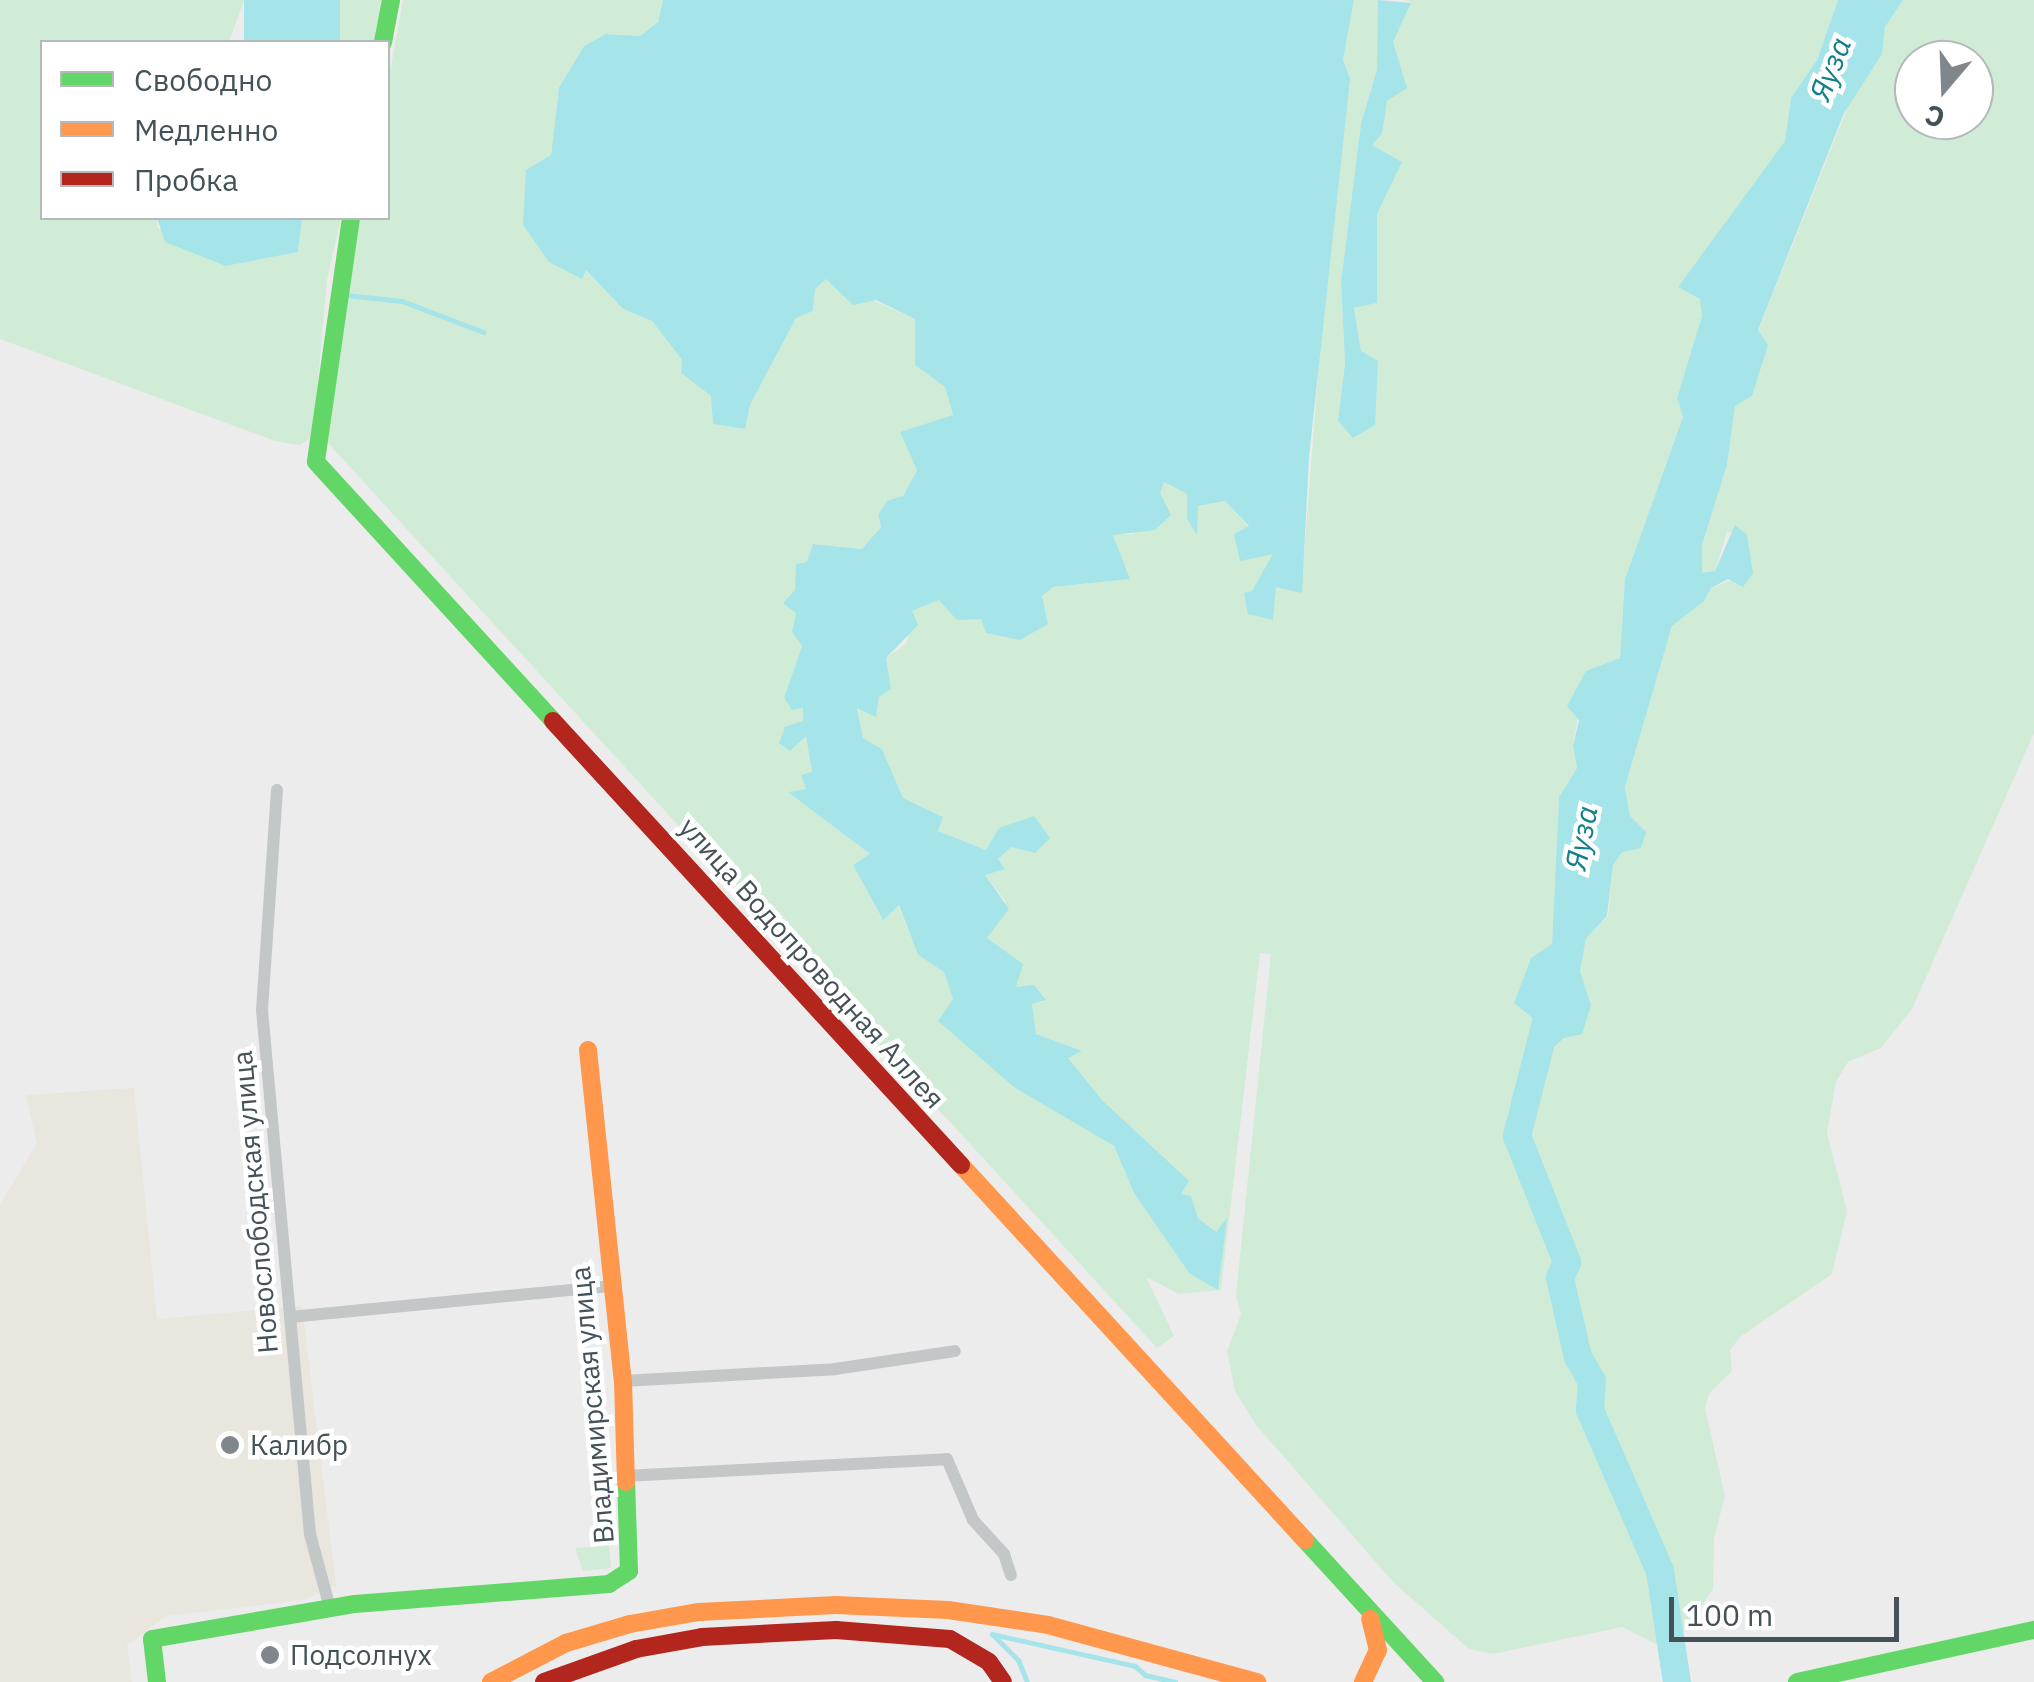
<!DOCTYPE html>
<meta charset="utf-8">
<style>
body{margin:0}
#map{position:relative;width:2034px;height:1682px;overflow:hidden;background:#edecec;font-family:"IBM Plex Sans",sans-serif}
div>[style]{position:absolute}
[style*='--x']{left:calc(var(--x)*1px);top:calc(var(--y)*1px);width:calc(var(--w)*1px);rotate:calc(var(--a)*1deg)}
.commercial>*{inset:0;background:#e9e6dd}
.green>*{inset:0;background:#d0ecd7}
.water>*{inset:0;background:#a5e4e9;transform-origin:0 0}
.stream>*{height:5px;margin:-2.5px;padding:0 2.5px;transform-origin:2.5px;border-radius:2.5px;background:#a5e4e9}
.river>*{height:28px;margin:-14px;padding:0 14px;transform-origin:14px;border-radius:14px;background:#a5e4e9}
.street>*{height:12px;margin:-6px;padding:0 6px;transform-origin:6px;border-radius:6px;background:#c3c7c8}
.fast>*{height:18px;margin:-9px;padding:0 9px;transform-origin:9px;border-radius:9px;background:#63d668}
.slow>*{height:18px;margin:-9px;padding:0 9px;transform-origin:9px;border-radius:9px;background:#ff974d}
.jam>*{height:18px;margin:-9px;padding:0 9px;transform-origin:9px;border-radius:9px;background:#b3261e}
.dots>*{width:28px;height:28px;translate:-50% -50%;box-sizing:border-box;border:5px solid #fff;border-radius:50%}
span{translate:-50% -50%;white-space:nowrap;text-align:center;line-height:1.15;-webkit-text-stroke:9px #fff;paint-order:stroke}
.street-label{font-size:28px;color:#445158}
.poi-label{font-size:28px;color:#445158}
.left{translate:0 -50%;text-align:left}
.water-label{font-size:30px;color:#0f808b;font-style:italic}
.legend{position:absolute;left:40px;top:40px;width:350px;height:180px;box-sizing:border-box;background:#fff;border:2px solid #b4b9bc;margin:0;padding:12px 18px;list-style:none;font-size:30px;color:#445158}
.legend li{display:flex;align-items:center;gap:20px;height:50px}
.legend b{width:50px;border:2px solid #b4b9bc}
.north{position:absolute;left:1894px;top:40px;width:100px;height:100px;box-sizing:border-box;background:#fff;border:2px solid #b4b9bc;border-radius:50%;rotate:199deg;font-size:28px;font-weight:700;line-height:40px;text-align:center;color:#445158}
.north::after{content:'';display:block;margin:auto;width:35px;height:45px;background:#7f878c;clip-path:polygon(50% 0,100% 100%,50% 72%,0 100%)}
.scale{position:absolute;left:1669px;top:1597px;width:230px;height:45px;box-sizing:border-box;border:5px solid #445158;border-top:0;padding-left:12px;font-size:30px;line-height:35px;white-space:nowrap;color:#445158;-webkit-text-stroke:8px #fff;paint-order:stroke}
</style>
<div id="map">
<div class="commercial">
<i style="clip-path:polygon(134px 1088px,157px 1319px,302px 1306px,336px 1585px,304px 1600px,166px 1616px,127px 1645px,132px 1682px,0 1682px,0 1205px,37px 1143px,26px 1095px)"></i>
</div>
<div class="green">
<i style="clip-path:polygon(0 0,244px 0,229px 42px,42px 42px,42px 218px,157px 218px,158px 228px,226px 266px,298px 252px,302px 218px,341px 218px,327px 280px,313px 437px,299px 445px,275px 441px,0 339px)"></i>
<i style="clip-path:polygon(340px 0,383px 0,376px 42px,340px 42px)"></i>
<i style="clip-path:polygon(evenodd,403px 0,663px 0,658px 22px,640px 36px,606px 34px,584px 46px,559px 86px,551px 155px,582px 279px,585px 269px,623px 309px,652px 321px,682px 360px,681px 373px,712px 396px,713px 424px,745px 429px,750px 405px,796px 318px,813px 311px,815px 289px,826px 279px,915px 319px,915px 365px,945px 387px,953px 415px,901px 432px,917px 469px,903px 496px,887px 502px,878px 515px,881px 527px,862px 549px,814px 544px,807px 563px,796px 565px,802px 646px,784px 698px,804px 707px,803px 722px,785px 727px,806px 735px,812px 772px,807px 789px,789px 792px,871px 855px,853px 865px,882px 919px,898px 905px,918px 955px,944px 972px,953px 999px,939px 1021px,1015px 1088px,1114px 1146px,1134px 1193px,1189px 1273px,1226px 1219px,1216px 1233px,1198px 1218px,1191px 1197px,1181px 1194px,1188px 1181px,1102px 1100px,1067px 1057px,1081px 1051px,1036px 1034px,1032px 1004px,1045px 1001px,1015px 987px,1022px 964px,987px 938px,1006px 902px,985px 875px,1004px 868px,998px 859px,1011px 846px,996px 842px,986px 850px,938px 831px,943px 817px,903px 798px,882px 749px,863px 738px,857px 707px,876px 716px,879px 697px,891px 689px,886px 658px,907px 643px,911px 611px,939px 600px,1042px 595px,1053px 587px,1129px 579px,1113px 534px,1134px 534px,1164px 482px,1187px 494px,1187px 519px,1196px 533px,1198px 506px,1225px 501px,1274px 554px,1252px 591px,1270px 604px,1276px 586px,1301px 592px,1343px 60px,1354px 0,1378px 0,1377px 69px,1361px 124px,1341px 282px,1345px 363px,1338px 421px,1361px 351px,1354px 308px,1377px 303px,1377px 214px,1401px 163px,1371px 145px,1382px 134px,1393px 42px,1410px 2px,1405px 0,1838px 0,1817px 60px,1791px 98px,1785px 141px,1678px 287px,1701px 299px,1702px 316px,1677px 398px,1683px 417px,1625px 579px,1620px 658px,1586px 671px,1573px 746px,1577px 768px,1559px 797px,1552px 944px,1532px 1043px,1539px 1059px,1591px 1005px,1580px 971px,1586px 937px,1608px 916px,1613px 865px,1630px 816px,1625px 787px,1672px 626px,1704px 601px,1711px 588px,1752px 573px,1747px 536px,1727px 532px,1715px 571px,1702px 574px,1702px 545px,1727px 465px,1735px 406px,1752px 396px,1767px 345px,1758px 331px,1853px 94px,1882px 54px,1885px 27px,1903px 0,2034px 0,2034px 733px,1912px 1009px,1881px 1048px,1848px 1062px,1836px 1082px,1827px 1133px,1847px 1211px,1832px 1274px,1740px 1337px,1730px 1350px,1732px 1371px,1709px 1394px,1705px 1408px,1725px 1496px,1714px 1539px,1713px 1589px,1670px 1651px,1622px 1627px,1493px 1654px,1469px 1649px,1394px 1583px,1256px 1425px,1235px 1391px,1227px 1352px,1241px 1314px,1236px 1295px,1271px 954px,1260px 953px,1221px 1290px,1179px 1294px,1146px 1277px,1174px 1336px,1157px 1348px,328px 443px,336px 342px,360px 218px,388px 218px,388px 82px,403px 0,1914px 60px,1974px 60px,1974px 120px,1914px 120px,1914px 60px)"></i>
<i style="clip-path:polygon(609px 1545px,611px 1568px,583px 1571px,575px 1548px)"></i>
</div>
<div class="water">
<i style="left:244px;top:0;width:96px;height:45px"></i>
<i style="clip-path:polygon(663px 0,1354px 0,1343px 60px,1350px 79px,1309px 457px,1302px 593px,1276px 587px,1273px 620px,1248px 614px,1244px 593px,1252px 591px,1273px 554px,1240px 561px,1234px 534px,1249px 526px,1225px 501px,1198px 506px,1197px 535px,1187px 519px,1187px 494px,1164px 482px,1160px 493px,1171px 515px,1155px 530px,1113px 535px,1130px 579px,1053px 587px,1042px 596px,1048px 624px,1020px 640px,986px 633px,981px 619px,957px 620px,939px 600px,912px 611px,918px 625px,886px 658px,891px 689px,879px 697px,876px 717px,857px 708px,863px 738px,882px 749px,903px 798px,943px 817px,938px 831px,986px 850px,999px 828px,1034px 816px,1050px 838px,1035px 853px,1011px 847px,998px 859px,1005px 869px,985px 875px,1009px 909px,987px 938px,1023px 964px,1016px 987px,1034px 985px,1046px 1000px,1032px 1004px,1036px 1034px,1082px 1051px,1068px 1058px,1102px 1100px,1189px 1181px,1181px 1194px,1191px 1196px,1198px 1218px,1216px 1232px,1227px 1218px,1218px 1290px,1189px 1273px,1134px 1193px,1114px 1146px,1015px 1088px,938px 1021px,953px 999px,944px 972px,918px 955px,899px 905px,883px 920px,853px 865px,870px 854px,788px 792px,806px 789px,801px 775px,812px 772px,806px 736px,790px 751px,779px 743px,785px 727px,803px 721px,803px 708px,792px 710px,784px 698px,802px 646px,792px 632px,796px 613px,783px 603px,795px 590px,796px 564px,807px 562px,813px 544px,862px 549px,881px 527px,878px 515px,887px 501px,903px 496px,917px 470px,900px 432px,953px 415px,945px 387px,915px 365px,915px 319px,876px 300px,853px 305px,826px 279px,815px 289px,813px 311px,796px 318px,750px 405px,745px 429px,713px 424px,711px 396px,681px 373px,682px 360px,652px 321px,623px 309px,586px 270px,582px 279px,549px 262px,523px 225px,526px 170px,551px 155px,559px 87px,584px 46px,606px 34px,640px 36px,658px 22px)"></i>
<i style="clip-path:polygon(1378px 0,1411px 3px,1393px 42px,1407px 88px,1387px 101px,1382px 134px,1372px 145px,1402px 162px,1377px 214px,1377px 303px,1354px 308px,1361px 351px,1378px 361px,1375px 425px,1353px 438px,1338px 421px,1345px 363px,1341px 282px,1361px 124px,1377px 69px)"></i>
<i style="clip-path:polygon(1838px 0,1903px 0,1885px 27px,1882px 54px,1844px 113px,1758px 330px,1768px 345px,1752px 396px,1735px 406px,1727px 465px,1702px 545px,1702px 573px,1715px 571px,1735px 525px,1747px 535px,1753px 573px,1743px 587px,1728px 579px,1711px 588px,1704px 601px,1672px 626px,1625px 787px,1630px 816px,1646px 832px,1641px 848px,1622px 852px,1613px 865px,1607px 916px,1586px 938px,1580px 971px,1591px 1005px,1582px 1034px,1564px 1038px,1539px 1060px,1535px 1020px,1514px 1003px,1531px 958px,1552px 944px,1559px 797px,1577px 768px,1573px 746px,1579px 720px,1567px 706px,1586px 671px,1620px 658px,1625px 579px,1683px 417px,1677px 398px,1702px 316px,1700px 299px,1678px 287px,1785px 141px,1791px 98px,1817px 60px)"></i>
<i style="clip-path:polygon(157px 218px,302px 218px,298px 252px,226px 266px,165px 242px)"></i>
</div>
<div class="stream">
<i style="--x:346;--y:295;--w:56;--a:6.1"></i>
<i style="--x:402;--y:301;--w:87;--a:20.9"></i>
<i style="--x:1027;--y:1682;--w:24;--a:-112"></i>
<i style="--x:1018;--y:1660;--w:37;--a:-135"></i>
<i style="--x:992;--y:1634;--w:147;--a:12.6"></i>
<i style="--x:1135;--y:1666;--w:13;--a:42"></i>
<i style="--x:1145;--y:1675;--w:31;--a:13"></i>
</div>
<div class="river">
<i style="--x:1546;--y:1022;--w:118;--a:104.3"></i>
<i style="--x:1517;--y:1136;--w:136;--a:68.4"></i>
<i style="--x:1567;--y:1262;--w:17;--a:114"></i>
<i style="--x:1560;--y:1278;--w:81;--a:77.2"></i>
<i style="--x:1578;--y:1357;--w:28;--a:60"></i>
<i style="--x:1592;--y:1381;--w:29;--a:94"></i>
<i style="--x:1590;--y:1410;--w:176;--a:66.5"></i>
<i style="--x:1660;--y:1571;--w:112;--a:81.3"></i>
</div>
<div class="street">
<i style="--x:277;--y:790;--w:221;--a:93.9"></i>
<i style="--x:262;--y:1010;--w:526;--a:84.77"></i>
<i style="--x:310;--y:1534;--w:77;--a:74.9"></i>
<i style="--x:290;--y:1317;--w:322;--a:-5.5"></i>
<i style="--x:623;--y:1381;--w:212;--a:-3.2"></i>
<i style="--x:835;--y:1369;--w:121;--a:-8.5"></i>
<i style="--x:625;--y:1476;--w:322;--a:-3"></i>
<i style="--x:947;--y:1459;--w:66;--a:66.9"></i>
<i style="--x:973;--y:1520;--w:46;--a:47.6"></i>
<i style="--x:1004;--y:1554;--w:22;--a:72"></i>
</div>
<div class="fast">
<i style="--x:383;--y:42;--w:43;--a:-79.2"></i>
<i style="--x:351;--y:218;--w:246;--a:98.2"></i>
<i style="--x:316;--y:462;--w:351;--a:47.5"></i>
<i style="--x:1305;--y:1540;--w:193;--a:47.5"></i>
<i style="--x:157;--y:1682;--w:43;--a:-96.6"></i>
<i style="--x:152;--y:1639;--w:206;--a:-9.8"></i>
<i style="--x:355;--y:1604;--w:255;--a:-4.5"></i>
<i style="--x:609;--y:1584;--w:24;--a:-33"></i>
<i style="--x:629;--y:1571;--w:89;--a:-91.9"></i>
<i style="--x:1797;--y:1682;--w:243;--a:-12.4"></i>
</div>
<div class="slow">
<i style="--x:588;--y:1050;--w:333;--a:84"></i>
<i style="--x:623;--y:1381;--w:101;--a:88.3"></i>
<i style="--x:961;--y:1165;--w:509;--a:47.47"></i>
<i style="--x:491;--y:1682;--w:85;--a:-27.5"></i>
<i style="--x:566;--y:1643;--w:67;--a:-16.5"></i>
<i style="--x:630;--y:1624;--w:70;--a:-9.9"></i>
<i style="--x:699;--y:1612;--w:137;--a:-2.9"></i>
<i style="--x:836;--y:1605;--w:112;--a:2.6"></i>
<i style="--x:948;--y:1610;--w:101;--a:8.5"></i>
<i style="--x:1048;--y:1625;--w:217;--a:15.3"></i>
<i style="--x:1363;--y:1682;--w:35;--a:-65"></i>
<i style="--x:1378;--y:1650;--w:32;--a:-104"></i>
</div>
<div class="jam">
<i style="--x:553;--y:721;--w:603;--a:47.42"></i>
<i style="--x:544;--y:1682;--w:98;--a:-19.7"></i>
<i style="--x:636;--y:1649;--w:67;--a:-10.3"></i>
<i style="--x:702;--y:1637;--w:134;--a:-3"></i>
<i style="--x:836;--y:1630;--w:114;--a:4.5"></i>
<i style="--x:950;--y:1639;--w:45;--a:30.5"></i>
<i style="--x:989;--y:1662;--w:24;--a:55"></i>
</div>
<div class="dots">
<i style="left:230px;top:1445px;background:#7f878c"></i>
<i style="left:270px;top:1655px;background:#7f878c"></i>
</div>
<div class="street-label">
<span style="left:812px;top:963px;rotate:48deg">улица Водопроводная Аллея</span>
<span style="left:255px;top:1202px;rotate:-95deg">Новослободская улица</span>
<span style="left:592px;top:1405px;rotate:-95deg">Владимирская улица</span>
</div>
<div class="poi-label">
<span class="left" style="left:250px;top:1445px">Калибр</span>
<span class="left" style="left:290px;top:1655px">Подсолнух</span>
</div>
<div class="water-label">
<span style="left:1830px;top:69px;rotate:-69deg">Яуза</span>
<span style="left:1581px;top:838px;rotate:-79deg">Яуза</span>
</div>
<ul class="legend">
<li><b style="height:12px;background:#63d668"></b>Свободно</li>
<li><b style="height:12px;background:#ff974d"></b>Медленно</li>
<li><b style="height:12px;background:#b3261e"></b>Пробка</li>
</ul>
<div class="north">С</div>
<div class="scale">100 m</div>
</div>
